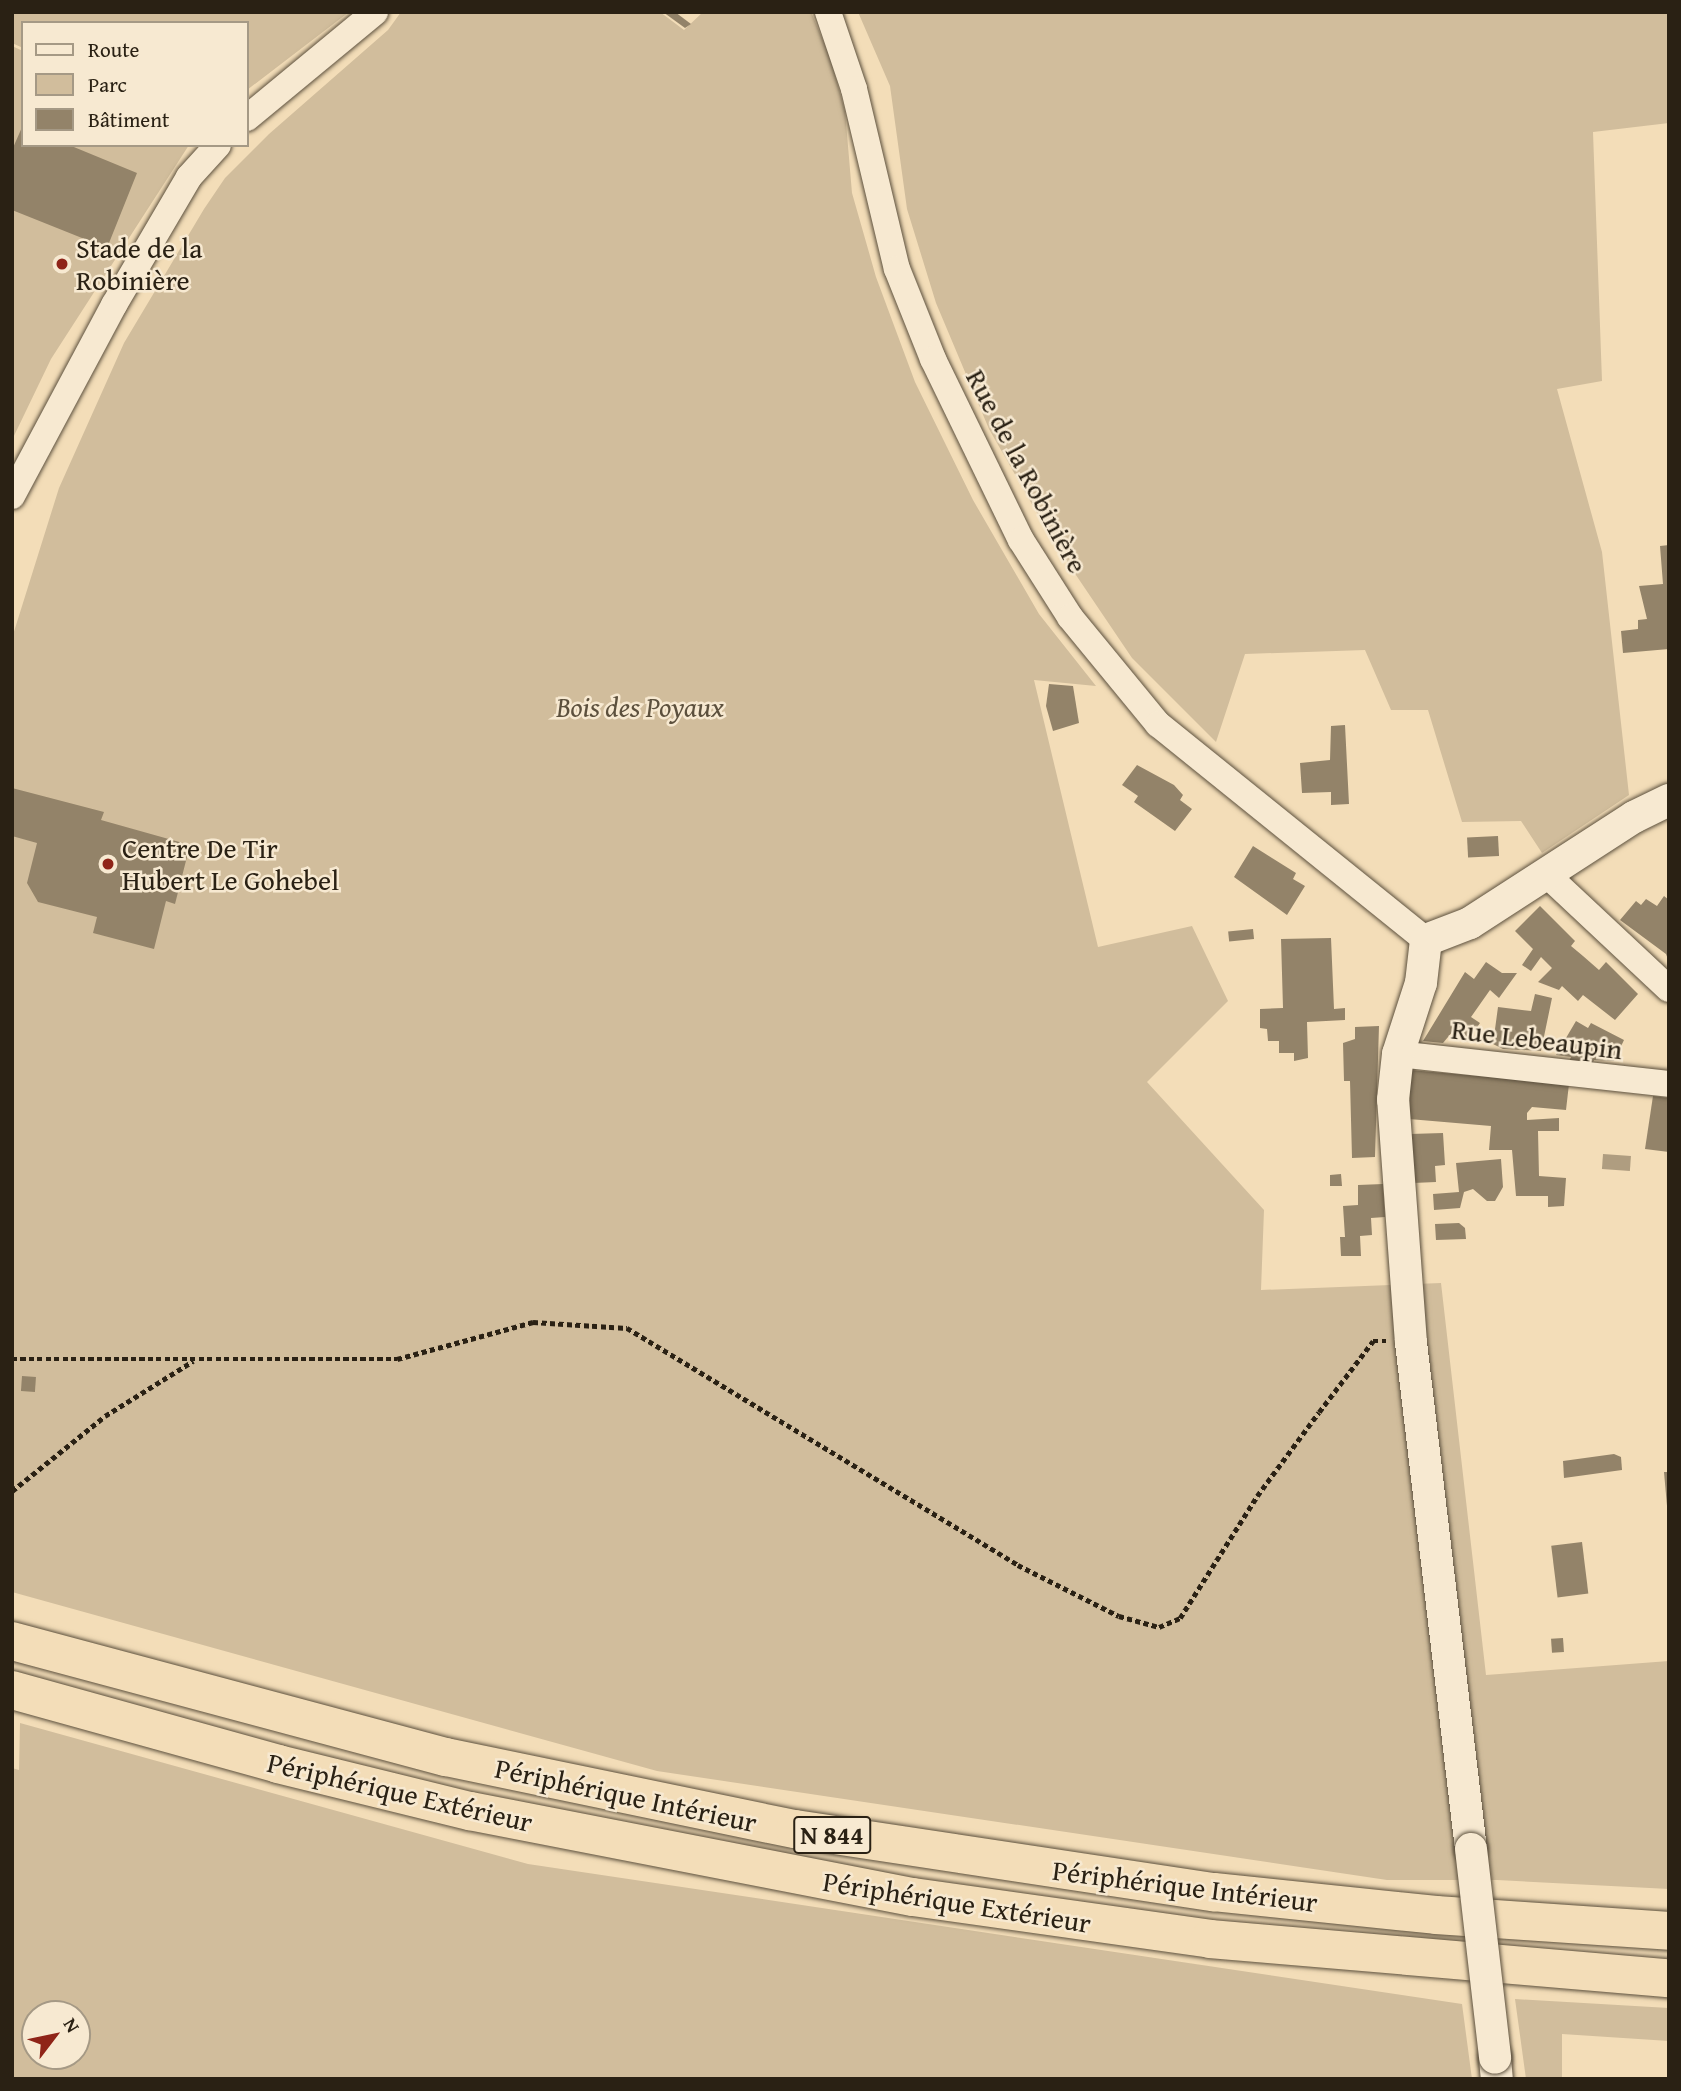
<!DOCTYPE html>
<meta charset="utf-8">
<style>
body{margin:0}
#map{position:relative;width:1681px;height:2091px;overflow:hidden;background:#f3ddb8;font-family:"Gentium Book Plus",serif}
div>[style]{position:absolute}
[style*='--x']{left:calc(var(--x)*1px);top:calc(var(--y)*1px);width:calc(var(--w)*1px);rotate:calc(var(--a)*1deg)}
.green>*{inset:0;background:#d1bd9c}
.water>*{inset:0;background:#af9d80;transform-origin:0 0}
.building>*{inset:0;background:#938369;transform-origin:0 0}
.path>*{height:4.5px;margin-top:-2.25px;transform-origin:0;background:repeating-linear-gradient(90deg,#2a2114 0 5px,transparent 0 8.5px)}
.roads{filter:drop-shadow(0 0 2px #5c503d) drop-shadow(0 0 2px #5c503d)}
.minor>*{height:26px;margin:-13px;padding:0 13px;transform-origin:13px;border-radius:13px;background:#f7e9d1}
.tertiary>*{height:32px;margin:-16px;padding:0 16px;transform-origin:16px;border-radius:16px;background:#f7e9d1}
.trunk>*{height:38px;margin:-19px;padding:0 19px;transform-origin:19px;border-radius:19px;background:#f3ddb8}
.bridges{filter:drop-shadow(0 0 2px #5c503d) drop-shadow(0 0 2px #5c503d)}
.tertiary-bridge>*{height:32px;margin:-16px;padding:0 16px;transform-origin:16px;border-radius:16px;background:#f7e9d1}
.dots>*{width:19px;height:19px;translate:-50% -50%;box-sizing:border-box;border:4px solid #f7e9d1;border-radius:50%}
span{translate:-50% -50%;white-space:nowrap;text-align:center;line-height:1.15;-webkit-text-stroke:5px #f7e9d1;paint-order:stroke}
.shield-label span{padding:2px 5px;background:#f7e9d1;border:2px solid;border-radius:5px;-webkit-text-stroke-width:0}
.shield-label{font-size:26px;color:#2a2114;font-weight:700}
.poi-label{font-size:28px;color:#2a2114}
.left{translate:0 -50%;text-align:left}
.street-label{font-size:28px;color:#2a2114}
.park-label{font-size:28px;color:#5c503d;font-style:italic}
.frame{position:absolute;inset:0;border:14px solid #2a2114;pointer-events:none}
.legend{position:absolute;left:21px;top:21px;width:228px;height:126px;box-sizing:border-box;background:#f7e9d1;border:2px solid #a59985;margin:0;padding:9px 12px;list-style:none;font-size:21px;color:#2a2114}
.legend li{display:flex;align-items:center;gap:14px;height:35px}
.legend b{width:35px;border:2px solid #a59985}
.north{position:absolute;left:21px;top:2000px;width:70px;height:70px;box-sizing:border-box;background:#f7e9d1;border:2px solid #a59985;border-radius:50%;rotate:58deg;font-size:19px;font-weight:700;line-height:28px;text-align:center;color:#2a2114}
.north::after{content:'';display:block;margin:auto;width:24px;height:32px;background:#8f2418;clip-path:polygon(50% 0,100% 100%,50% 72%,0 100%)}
</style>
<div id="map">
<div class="green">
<i style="clip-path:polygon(12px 12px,349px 12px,247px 90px,247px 23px,23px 23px,23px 48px,12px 43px)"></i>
<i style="clip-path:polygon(401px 12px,660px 12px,684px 30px,703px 12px,811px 12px,830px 57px,845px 111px,852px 193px,876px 277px,915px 382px,973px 500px,1039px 614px,1096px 686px,1034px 680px,1098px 947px,1192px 926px,1228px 1001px,1147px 1082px,1264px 1210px,1261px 1290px,1441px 1283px,1486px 1675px,1669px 1661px,1669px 1889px,1497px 1880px,1387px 1880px,657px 1771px,12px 1592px,12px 638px,59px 488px,124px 343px,204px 209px,225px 178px,269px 134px,388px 30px)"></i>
<i style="clip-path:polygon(858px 12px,1669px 12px,1669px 123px,1593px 132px,1602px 381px,1557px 389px,1602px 552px,1629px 795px,1542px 853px,1521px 821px,1462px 822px,1428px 710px,1391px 710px,1365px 650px,1245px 654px,1216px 742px,1132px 658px,1053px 541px,989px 429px,936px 303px,907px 209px,890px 86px)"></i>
<i style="clip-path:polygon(12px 46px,23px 51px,23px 145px,189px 145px,51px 359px,12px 440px)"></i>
<i style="clip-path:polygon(evenodd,20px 1723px,528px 1864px,1462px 2004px,1472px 2079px,12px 2079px,12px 1768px,19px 1770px,20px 1723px,35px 2014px,77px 2014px,77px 2056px,35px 2056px,35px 2014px)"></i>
<i style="clip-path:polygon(1515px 1999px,1669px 2008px,1669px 2041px,1562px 2034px,1562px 2079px,1526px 2079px)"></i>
</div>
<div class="water">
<i style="left:1603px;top:1154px;width:28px;height:15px;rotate:4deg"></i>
</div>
<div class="building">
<i style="clip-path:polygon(663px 12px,675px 12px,691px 24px,685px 28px)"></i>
<i style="clip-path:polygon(23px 125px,23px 145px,69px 145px,137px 173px,107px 248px,12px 210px,12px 150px)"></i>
<i style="clip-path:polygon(1669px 545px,1669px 649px,1623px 653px,1621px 631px,1638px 629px,1638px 620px,1647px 619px,1639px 586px,1663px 584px,1660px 546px)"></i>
<i style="clip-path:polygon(1049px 684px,1073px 686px,1079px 723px,1053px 731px,1046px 706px)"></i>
<i style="clip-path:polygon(1345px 725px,1349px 804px,1331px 805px,1331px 792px,1302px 793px,1300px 763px,1330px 760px,1331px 726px)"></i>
<i style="clip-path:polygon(1137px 765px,1174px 785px,1183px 795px,1180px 800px,1192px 809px,1175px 831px,1134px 802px,1138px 796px,1122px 785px)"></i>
<i style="clip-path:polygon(12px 788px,104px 812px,101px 820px,190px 845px,175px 904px,166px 901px,154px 949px,93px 933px,97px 917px,38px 902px,27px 883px,37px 843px,12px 836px)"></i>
<i style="left:1498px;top:836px;width:20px;height:31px;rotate:87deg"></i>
<i style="clip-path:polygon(1253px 846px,1296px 873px,1293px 879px,1305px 886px,1287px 915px,1234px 877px)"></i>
<i style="clip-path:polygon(1664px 896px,1669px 900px,1669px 962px,1666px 954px,1620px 920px,1636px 901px,1641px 905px,1646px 899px,1657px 906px)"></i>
<i style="clip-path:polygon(1540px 906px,1575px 941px,1571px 946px,1583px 956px,1599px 970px,1606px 962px,1638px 994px,1615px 1020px,1583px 995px,1578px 1001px,1562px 986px,1559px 990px,1538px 982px,1552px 968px,1541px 957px,1531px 971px,1522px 965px,1533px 949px,1515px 931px)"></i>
<i style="left:1253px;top:929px;width:10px;height:25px;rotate:84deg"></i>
<i style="clip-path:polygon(1331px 938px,1334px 1009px,1345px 1008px,1345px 1020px,1307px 1022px,1308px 1058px,1294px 1061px,1294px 1053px,1279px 1053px,1279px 1041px,1268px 1041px,1267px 1029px,1260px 1028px,1260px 1009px,1283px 1008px,1281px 939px)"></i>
<i style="clip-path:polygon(1486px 962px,1502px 973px,1517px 973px,1499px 998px,1490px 990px,1471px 1017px,1480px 1023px,1467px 1042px,1453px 1031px,1443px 1043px,1423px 1041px,1465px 972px,1474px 979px)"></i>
<i style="clip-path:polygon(1535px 994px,1552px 998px,1541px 1051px,1503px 1049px,1493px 1044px,1498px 1007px,1531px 1011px)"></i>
<i style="clip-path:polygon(1576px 1021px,1588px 1028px,1591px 1023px,1624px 1040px,1614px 1061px,1594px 1060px,1588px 1072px,1569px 1062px,1571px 1057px,1556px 1055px)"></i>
<i style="clip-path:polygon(1379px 1026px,1375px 1157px,1352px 1158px,1350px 1081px,1344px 1081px,1343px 1043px,1355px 1039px,1355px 1027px)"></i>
<i style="clip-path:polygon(1410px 1070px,1569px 1084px,1566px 1110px,1532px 1107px,1527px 1113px,1527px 1120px,1559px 1118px,1559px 1131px,1538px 1131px,1539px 1176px,1566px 1178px,1564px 1206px,1548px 1207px,1548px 1196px,1516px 1196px,1512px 1150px,1489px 1150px,1491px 1126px,1409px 1119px)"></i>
<i style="clip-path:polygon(1653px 1096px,1669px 1098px,1669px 1152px,1645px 1149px)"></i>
<i style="clip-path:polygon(1443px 1133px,1445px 1165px,1435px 1166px,1436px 1182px,1413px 1183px,1410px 1134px)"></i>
<i style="clip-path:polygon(1501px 1159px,1503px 1187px,1495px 1201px,1487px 1201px,1473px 1189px,1464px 1192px,1460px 1208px,1434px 1210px,1433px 1194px,1459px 1192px,1456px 1163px)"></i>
<i style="clip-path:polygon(1341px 1174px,1342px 1186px,1330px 1186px,1330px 1175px)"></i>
<i style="clip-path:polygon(1383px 1184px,1385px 1217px,1371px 1218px,1372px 1235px,1360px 1236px,1361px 1256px,1341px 1256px,1340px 1237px,1345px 1237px,1343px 1206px,1358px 1205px,1358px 1185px)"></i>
<i style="clip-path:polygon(1459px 1223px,1465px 1228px,1466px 1239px,1436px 1240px,1435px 1224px)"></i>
<i style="left:22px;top:1376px;width:14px;height:15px;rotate:4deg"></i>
<i style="clip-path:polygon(1614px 1454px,1621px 1457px,1622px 1470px,1564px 1478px,1563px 1461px)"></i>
<i style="clip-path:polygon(1664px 1472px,1669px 1472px,1669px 1506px,1667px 1506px)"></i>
<i style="left:1582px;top:1542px;width:52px;height:31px;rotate:83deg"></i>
<i style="left:1563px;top:1638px;width:14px;height:12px;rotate:86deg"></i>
</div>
<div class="path">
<i style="--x:12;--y:1359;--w:385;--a:0"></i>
<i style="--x:397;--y:1359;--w:141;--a:-15.2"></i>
<i style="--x:533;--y:1322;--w:94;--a:3.7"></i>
<i style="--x:627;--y:1328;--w:457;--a:31.2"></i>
<i style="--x:1018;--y:1565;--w:113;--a:26.8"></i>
<i style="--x:1119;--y:1616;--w:41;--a:15.4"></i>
<i style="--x:1159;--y:1627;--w:23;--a:-23"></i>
<i style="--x:1180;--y:1618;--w:144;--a:-57.7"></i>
<i style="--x:1257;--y:1496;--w:104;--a:-53.6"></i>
<i style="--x:1319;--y:1412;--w:89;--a:-52.7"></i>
<i style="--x:1373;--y:1341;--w:13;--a:0"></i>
<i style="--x:12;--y:1491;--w:119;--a:-38.9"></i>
<i style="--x:105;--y:1416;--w:104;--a:-32"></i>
</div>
<div class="roads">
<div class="minor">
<i style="--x:828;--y:12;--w:81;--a:71.3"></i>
<i style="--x:854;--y:89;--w:185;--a:76.6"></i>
<i style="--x:897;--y:269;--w:97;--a:68.2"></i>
<i style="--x:933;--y:359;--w:201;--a:64.1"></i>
<i style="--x:1021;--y:540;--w:91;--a:57.5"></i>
<i style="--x:1070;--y:617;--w:139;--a:50.6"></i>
<i style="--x:1158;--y:724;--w:344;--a:38.9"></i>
<i style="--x:247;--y:118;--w:166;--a:-39.6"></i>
<i style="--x:12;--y:496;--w:217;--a:-61.9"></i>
<i style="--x:114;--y:305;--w:148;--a:-59.6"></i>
<i style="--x:189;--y:177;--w:43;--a:-47.8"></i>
<i style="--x:1546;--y:874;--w:168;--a:43.1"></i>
<i style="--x:1398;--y:1054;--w:273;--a:6.3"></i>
</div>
<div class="tertiary">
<i style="--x:1471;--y:1849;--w:510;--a:-96.76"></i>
<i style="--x:1411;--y:1343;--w:244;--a:-94.2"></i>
<i style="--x:1393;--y:1100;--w:46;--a:-83.8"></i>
<i style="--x:1398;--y:1054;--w:75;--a:-72.1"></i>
<i style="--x:1421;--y:983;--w:43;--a:-83.4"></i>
<i style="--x:1426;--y:940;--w:47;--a:-21.1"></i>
<i style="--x:1470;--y:923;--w:195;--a:-32.9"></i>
<i style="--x:1634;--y:817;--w:39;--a:-26"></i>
<i style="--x:1495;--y:2058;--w:21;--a:85"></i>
</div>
<div class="trunk">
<i style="--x:12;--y:1641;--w:449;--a:15"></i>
<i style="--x:446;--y:1757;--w:356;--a:11.7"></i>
<i style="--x:795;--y:1829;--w:424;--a:8.6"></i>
<i style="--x:1214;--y:1892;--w:223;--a:5.9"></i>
<i style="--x:1436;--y:1915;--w:234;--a:3.9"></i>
<i style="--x:12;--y:1690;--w:276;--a:15.5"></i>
<i style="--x:278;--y:1764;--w:198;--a:13.8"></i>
<i style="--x:470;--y:1811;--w:451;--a:11"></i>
<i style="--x:913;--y:1897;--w:300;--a:8"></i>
<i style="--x:1210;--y:1939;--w:461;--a:4.9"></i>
</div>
</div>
<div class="bridges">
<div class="tertiary-bridge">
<i style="--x:1471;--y:1849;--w:210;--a:83.4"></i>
</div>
</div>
<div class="dots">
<i style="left:62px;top:264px;background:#8f2418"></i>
<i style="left:108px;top:864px;background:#8f2418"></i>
</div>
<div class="shield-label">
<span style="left:832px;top:1835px">N 844</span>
</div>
<div class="poi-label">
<span class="left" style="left:76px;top:264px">Stade de la<br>Robinière</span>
<span class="left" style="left:122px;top:864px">Centre De Tir<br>Hubert Le Gohebel</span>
</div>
<div class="street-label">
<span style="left:1027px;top:471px;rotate:62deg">Rue de la Robinière</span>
<span style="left:1537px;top:1039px;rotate:7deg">Rue Lebeaupin</span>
<span style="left:400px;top:1792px;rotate:13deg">Périphérique Extérieur</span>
<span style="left:626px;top:1795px;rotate:12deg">Périphérique Intérieur</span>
<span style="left:1185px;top:1886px;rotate:7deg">Périphérique Intérieur</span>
<span style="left:957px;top:1902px;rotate:9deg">Périphérique Extérieur</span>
</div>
<div class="park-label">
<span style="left:640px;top:707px">Bois des Poyaux</span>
</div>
<div class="frame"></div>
<ul class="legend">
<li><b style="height:9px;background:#f7e9d1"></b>Route</li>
<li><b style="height:19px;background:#d1bd9c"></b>Parc</li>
<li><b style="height:19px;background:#938369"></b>Bâtiment</li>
</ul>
<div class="north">N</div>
</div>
